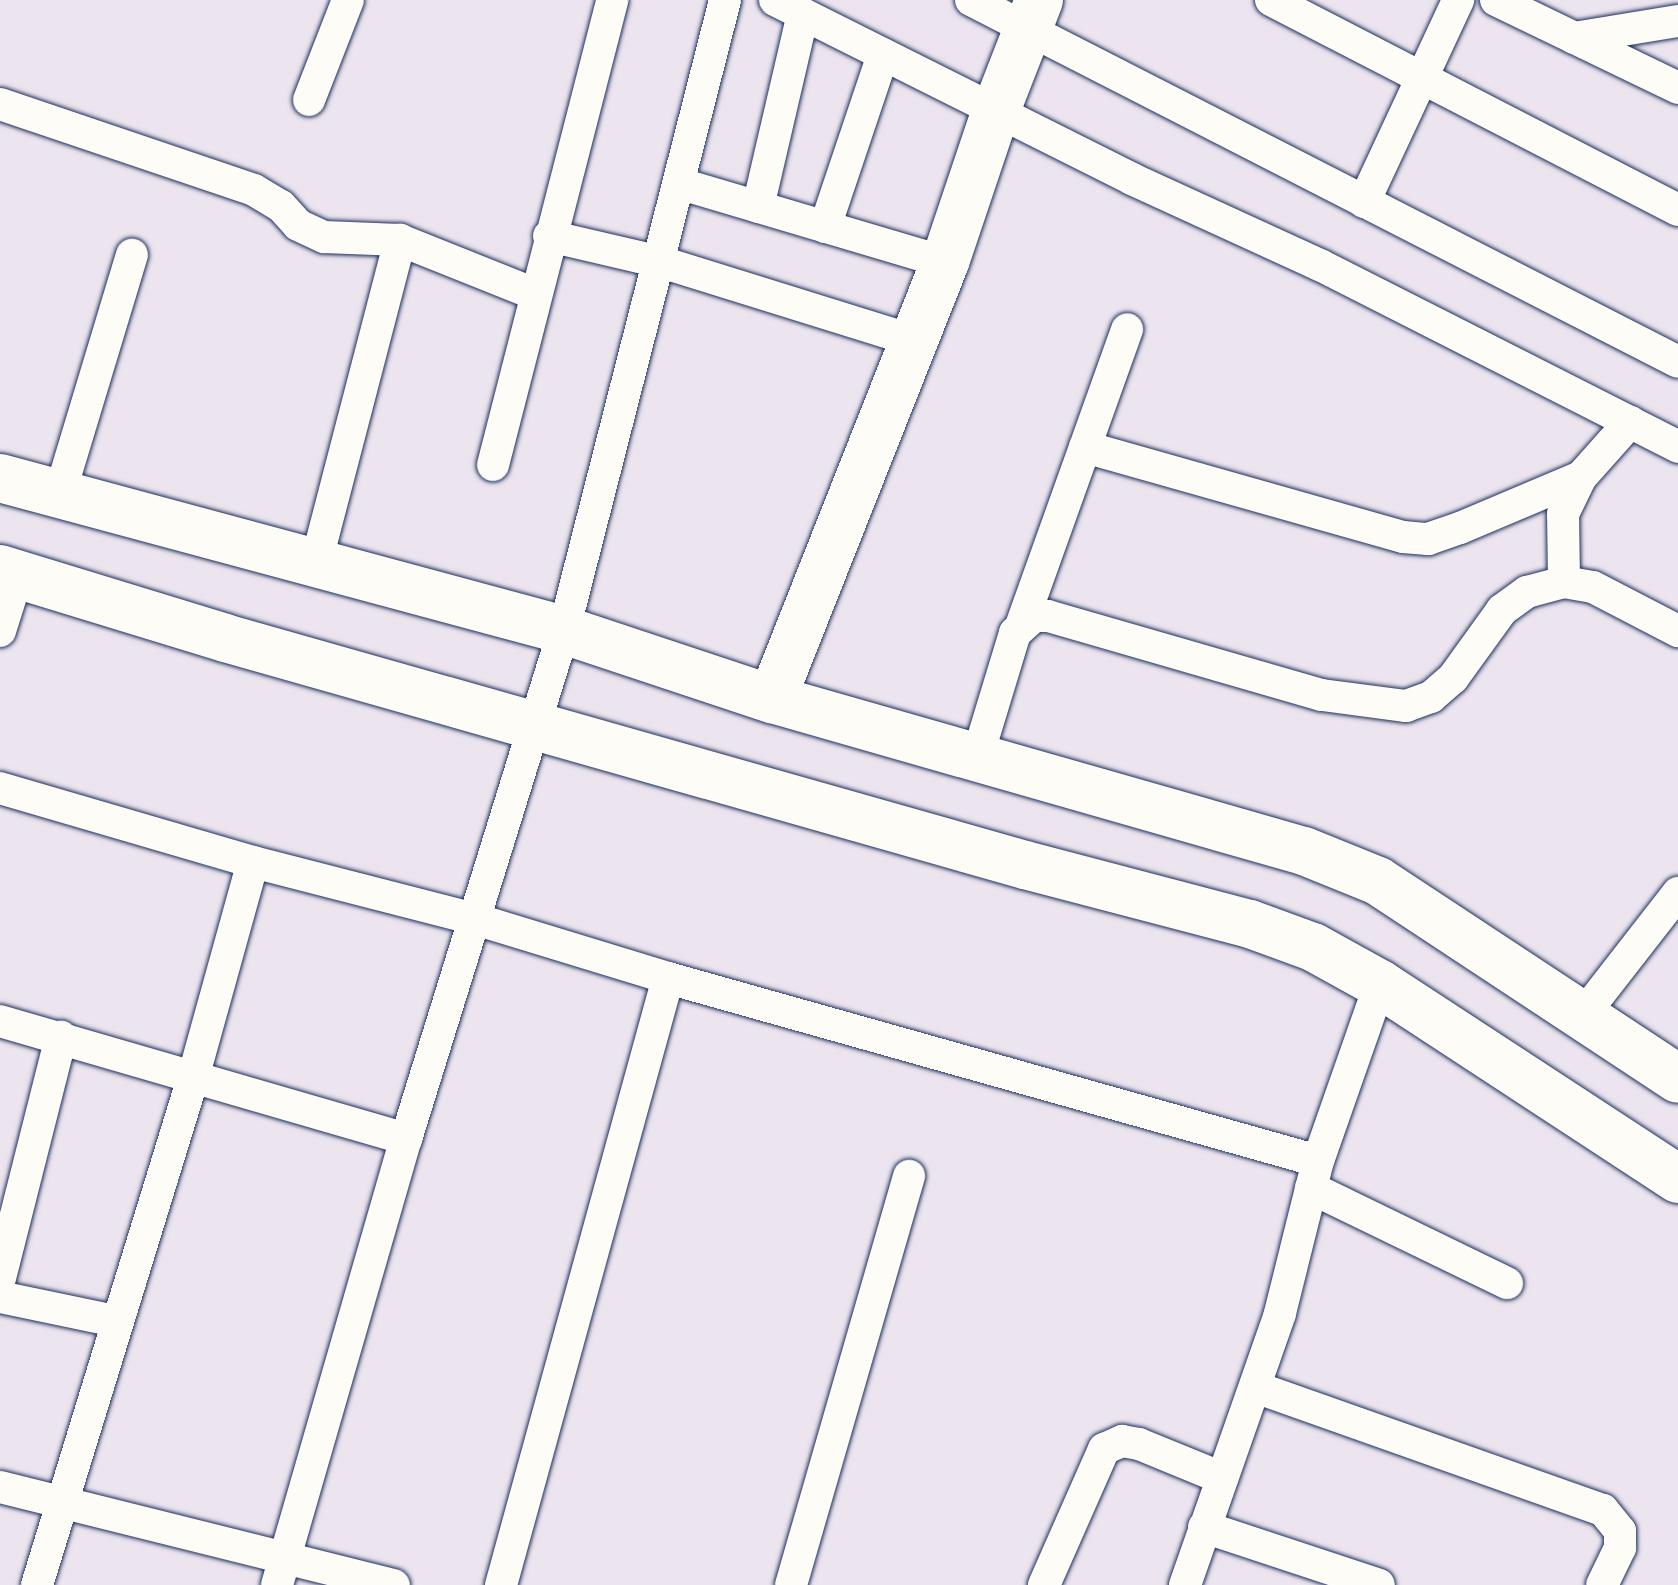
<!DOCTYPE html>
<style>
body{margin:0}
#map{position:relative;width:1678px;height:1585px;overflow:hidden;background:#ece4ee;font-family:"Patrick Hand",sans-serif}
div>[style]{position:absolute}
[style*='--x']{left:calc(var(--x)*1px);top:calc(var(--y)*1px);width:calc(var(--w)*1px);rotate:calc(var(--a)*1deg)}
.roads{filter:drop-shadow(0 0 2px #1b2f5e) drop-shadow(0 0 2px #1b2f5e)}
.street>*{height:32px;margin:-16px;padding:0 16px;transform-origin:16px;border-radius:16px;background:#fdfcf7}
.secondary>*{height:48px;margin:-24px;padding:0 24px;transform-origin:24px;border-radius:24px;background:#fdfcf7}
span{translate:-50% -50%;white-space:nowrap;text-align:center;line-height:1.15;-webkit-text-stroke:8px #fdfcf7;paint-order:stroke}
</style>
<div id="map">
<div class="roads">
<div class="street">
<i style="--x:775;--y:0;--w:399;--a:26.6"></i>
<i style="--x:1132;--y:179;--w:207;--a:24.6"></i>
<i style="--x:1320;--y:265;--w:402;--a:26.9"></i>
<i style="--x:971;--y:0;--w:794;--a:27.11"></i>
<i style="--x:1271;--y:0;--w:458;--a:27.3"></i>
<i style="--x:1496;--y:0;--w:202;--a:25.8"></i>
<i style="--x:1574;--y:38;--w:105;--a:-9.3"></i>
<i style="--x:309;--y:100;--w:107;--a:-68.7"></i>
<i style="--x:0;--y:104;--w:268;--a:18.7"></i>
<i style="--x:254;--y:190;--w:31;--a:31"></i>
<i style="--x:281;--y:206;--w:25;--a:48"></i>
<i style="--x:298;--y:225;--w:29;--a:25"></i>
<i style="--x:324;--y:237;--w:76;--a:2.3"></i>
<i style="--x:400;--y:240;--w:145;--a:21.8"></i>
<i style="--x:681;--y:184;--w:275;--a:16.5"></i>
<i style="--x:1364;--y:202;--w:223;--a:-65"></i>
<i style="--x:758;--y:207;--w:198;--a:-76.9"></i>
<i style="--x:825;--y:227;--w:182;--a:-71.4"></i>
<i style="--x:549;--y:236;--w:115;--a:13.1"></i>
<i style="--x:661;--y:262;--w:265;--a:17.3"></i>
<i style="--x:1085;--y:447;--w:330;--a:15.8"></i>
<i style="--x:1403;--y:537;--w:25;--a:5"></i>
<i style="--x:1428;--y:539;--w:34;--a:-19"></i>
<i style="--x:1460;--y:528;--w:131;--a:-22.9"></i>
<i style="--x:493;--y:465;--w:480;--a:-75.6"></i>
<i style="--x:60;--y:493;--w:249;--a:-73.2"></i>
<i style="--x:316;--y:563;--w:334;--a:-75.4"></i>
<i style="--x:1564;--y:582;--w:68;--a:-90.8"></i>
<i style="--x:1563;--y:514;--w:41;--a:-64.1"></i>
<i style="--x:1581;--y:477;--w:74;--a:-48.3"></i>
<i style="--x:1022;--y:623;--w:312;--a:-70.3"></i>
<i style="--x:0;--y:631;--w:60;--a:-72.5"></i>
<i style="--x:977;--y:758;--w:131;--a:-73.1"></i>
<i style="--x:1015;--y:633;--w:25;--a:-42"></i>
<i style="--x:1034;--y:616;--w:14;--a:0"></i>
<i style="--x:1048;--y:616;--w:285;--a:16.1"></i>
<i style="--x:1322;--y:695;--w:85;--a:7.5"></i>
<i style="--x:1406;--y:706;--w:27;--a:-20"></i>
<i style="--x:1431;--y:697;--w:29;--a:-41"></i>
<i style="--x:1453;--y:678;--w:84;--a:-54.2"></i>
<i style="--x:1502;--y:610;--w:31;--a:-36"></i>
<i style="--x:1527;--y:592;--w:38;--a:-15"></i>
<i style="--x:1564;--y:582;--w:29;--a:10"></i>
<i style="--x:1593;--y:587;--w:96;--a:27.4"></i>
<i style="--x:0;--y:788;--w:264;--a:16.3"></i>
<i style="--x:253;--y:862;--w:229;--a:14.4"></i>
<i style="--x:475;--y:919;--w:202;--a:17"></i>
<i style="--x:668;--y:978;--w:630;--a:105.38"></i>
<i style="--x:668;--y:978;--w:675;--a:15.72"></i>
<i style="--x:1583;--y:1015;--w:155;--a:-52.1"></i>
<i style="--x:0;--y:1021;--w:423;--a:16.2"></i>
<i style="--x:1311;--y:1188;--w:218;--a:25.9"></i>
<i style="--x:0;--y:1278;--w:249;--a:-75.8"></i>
<i style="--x:0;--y:1297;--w:117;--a:11.8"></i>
<i style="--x:1255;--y:1387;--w:369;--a:19.5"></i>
<i style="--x:1603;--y:1510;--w:27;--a:51"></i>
<i style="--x:1620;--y:1531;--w:17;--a:90"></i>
<i style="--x:1620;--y:1548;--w:41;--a:115.9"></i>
<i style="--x:0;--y:1487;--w:406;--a:14"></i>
<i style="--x:1204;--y:1527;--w:184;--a:18.3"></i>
<i style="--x:37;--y:1585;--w:530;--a:-72.9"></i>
<i style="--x:193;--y:1078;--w:224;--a:-74.5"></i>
<i style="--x:277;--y:1585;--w:464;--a:-73.9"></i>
<i style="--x:406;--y:1139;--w:533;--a:-72.76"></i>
<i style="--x:564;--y:630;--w:650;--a:-75.66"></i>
<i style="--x:791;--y:1585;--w:426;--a:-73.9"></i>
<i style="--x:1044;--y:1585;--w:149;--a:-66.2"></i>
<i style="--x:1104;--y:1449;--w:20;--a:-24"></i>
<i style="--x:1122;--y:1441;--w:17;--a:10"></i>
<i style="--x:1139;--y:1444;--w:90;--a:22.3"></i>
<i style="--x:1185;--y:1585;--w:288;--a:-70.7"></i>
<i style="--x:1280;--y:1313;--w:157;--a:-76"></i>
<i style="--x:1318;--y:1161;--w:188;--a:-70.7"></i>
</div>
<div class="secondary">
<i style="--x:0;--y:478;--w:584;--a:15.08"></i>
<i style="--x:564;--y:630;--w:219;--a:18.4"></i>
<i style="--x:772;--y:699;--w:553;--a:15.95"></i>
<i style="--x:1304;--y:851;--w:80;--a:22.1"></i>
<i style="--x:1378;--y:881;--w:359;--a:33.4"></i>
<i style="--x:0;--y:569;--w:235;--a:17"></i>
<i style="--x:225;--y:638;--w:832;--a:15.84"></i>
<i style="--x:1025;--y:865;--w:233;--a:14.7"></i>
<i style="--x:1250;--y:924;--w:67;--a:20.1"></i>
<i style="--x:1313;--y:947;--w:77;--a:28.9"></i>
<i style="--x:1380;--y:984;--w:356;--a:33.2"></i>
<i style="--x:772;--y:699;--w:470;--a:-68.4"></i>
<i style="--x:945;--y:262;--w:157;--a:-71.4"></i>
<i style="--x:995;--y:113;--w:121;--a:-68.7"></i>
</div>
</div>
</div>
